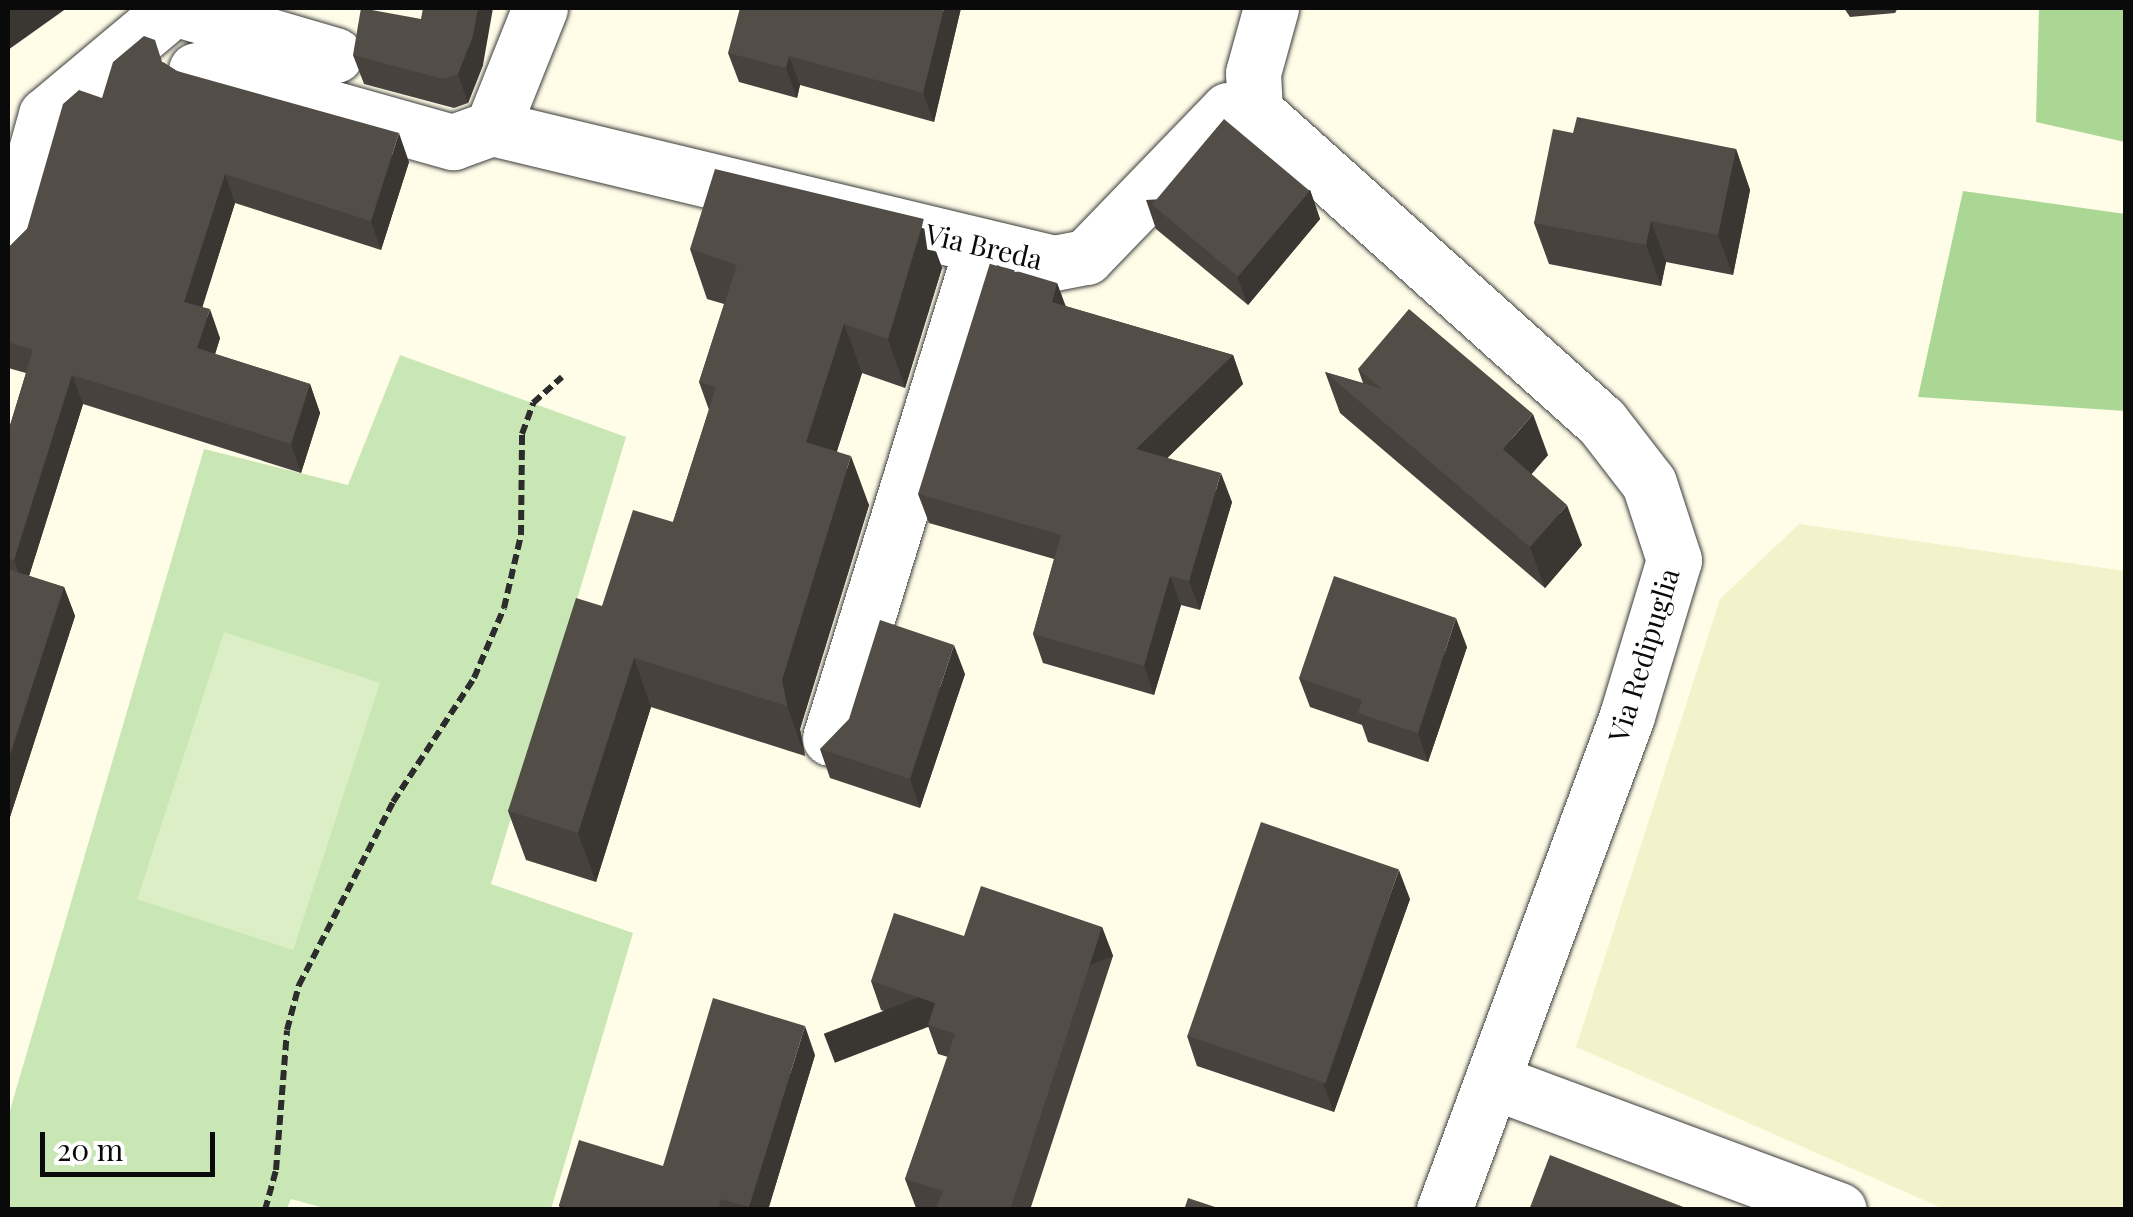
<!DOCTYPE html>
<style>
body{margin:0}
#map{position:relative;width:2133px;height:1217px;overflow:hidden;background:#fffde8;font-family:"Playfair Display",serif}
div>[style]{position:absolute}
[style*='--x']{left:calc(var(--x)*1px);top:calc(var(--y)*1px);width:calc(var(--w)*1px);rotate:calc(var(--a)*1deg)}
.farmland>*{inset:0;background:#f2f3ca}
.green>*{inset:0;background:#c9e7b4}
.forest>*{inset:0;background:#aad793}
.pitch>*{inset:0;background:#dceec5;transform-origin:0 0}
.path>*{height:6px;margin-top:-3px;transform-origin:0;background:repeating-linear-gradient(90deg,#2c2c2c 0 10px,transparent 0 15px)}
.roads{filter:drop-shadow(0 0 2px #3d3d3d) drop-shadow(0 0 2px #3d3d3d)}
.minor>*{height:55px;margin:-27.5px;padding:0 27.5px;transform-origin:27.5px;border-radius:27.5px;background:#fff}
.wall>*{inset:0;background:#47423d}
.shaded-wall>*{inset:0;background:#3a3632;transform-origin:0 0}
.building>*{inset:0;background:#534d47;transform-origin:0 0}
span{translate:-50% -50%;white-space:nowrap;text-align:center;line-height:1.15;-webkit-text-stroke:10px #fff;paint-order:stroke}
.street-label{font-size:28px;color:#0a0a0a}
.frame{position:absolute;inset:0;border:10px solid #0a0a0a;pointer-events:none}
.scale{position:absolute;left:40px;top:1132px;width:175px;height:45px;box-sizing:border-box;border:5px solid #0a0a0a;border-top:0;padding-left:12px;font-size:30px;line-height:35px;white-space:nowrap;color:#0a0a0a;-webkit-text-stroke:8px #fff;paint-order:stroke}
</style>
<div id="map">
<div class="farmland">
<i style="clip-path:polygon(1799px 524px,2125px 571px,2125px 1209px,1944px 1209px,1576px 1047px,1720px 599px)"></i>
</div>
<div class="green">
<i style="clip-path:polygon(400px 355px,626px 437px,491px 884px,633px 933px,551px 1209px,331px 1210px,291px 1199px,286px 1210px,8px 1209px,8px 1117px,204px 449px,348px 485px)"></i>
</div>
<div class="forest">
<i style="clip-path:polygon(2039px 8px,2125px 8px,2125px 142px,2036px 122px)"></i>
<i style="clip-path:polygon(1963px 191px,2125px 214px,2125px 411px,1918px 397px)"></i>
</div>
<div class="pitch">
<i style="left:224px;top:632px;width:164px;height:281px;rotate:18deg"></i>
</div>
<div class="path">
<i style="--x:265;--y:1210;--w:41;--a:-74.6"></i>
<i style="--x:276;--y:1170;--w:140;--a:-85.5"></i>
<i style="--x:287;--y:1030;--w:47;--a:-75.1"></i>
<i style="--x:299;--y:985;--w:206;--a:-62.8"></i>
<i style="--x:393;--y:802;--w:148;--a:-56.8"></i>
<i style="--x:474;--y:678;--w:76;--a:-66.8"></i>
<i style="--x:504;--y:608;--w:75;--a:-76.9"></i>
<i style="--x:521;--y:535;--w:101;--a:-89.4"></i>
<i style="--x:522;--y:434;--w:33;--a:-70"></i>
<i style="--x:533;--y:403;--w:39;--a:-42"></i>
</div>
<div class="roads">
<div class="minor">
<i style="--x:540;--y:8;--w:129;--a:111.8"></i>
<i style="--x:492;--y:128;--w:578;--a:13.51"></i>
<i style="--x:1054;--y:263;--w:33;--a:-11"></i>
<i style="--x:1086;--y:257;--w:204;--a:-46"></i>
<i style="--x:1228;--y:110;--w:27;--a:2"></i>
<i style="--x:1271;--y:8;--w:67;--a:105.5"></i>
<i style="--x:1253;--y:73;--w:38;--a:87"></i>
<i style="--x:1255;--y:111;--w:465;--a:41.9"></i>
<i style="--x:1601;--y:421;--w:78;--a:52.3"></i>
<i style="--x:1649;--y:483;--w:81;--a:72"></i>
<i style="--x:1674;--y:560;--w:163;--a:106.8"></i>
<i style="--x:1627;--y:716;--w:527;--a:110.33"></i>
<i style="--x:196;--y:70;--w:267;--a:15.7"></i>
<i style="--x:453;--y:142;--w:41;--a:-19.7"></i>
<i style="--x:8;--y:250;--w:140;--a:-74.3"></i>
<i style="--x:46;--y:115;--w:167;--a:-39.9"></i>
<i style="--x:174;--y:8;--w:168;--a:16.3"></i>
<i style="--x:830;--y:738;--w:515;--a:-72.83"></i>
<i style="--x:1492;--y:1081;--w:370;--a:20.4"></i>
</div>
</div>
<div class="wall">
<i style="clip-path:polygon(961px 8px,934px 122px,800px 85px,797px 98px,739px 82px,728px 53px)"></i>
<i style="clip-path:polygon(1844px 8px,1898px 8px,1895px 13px,1850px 17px)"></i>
<i style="clip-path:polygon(421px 19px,483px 65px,468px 103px,454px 108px,364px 84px,353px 55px)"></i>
<i style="clip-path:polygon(163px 62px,177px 71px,409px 162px,381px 250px,235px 203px,202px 307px,220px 338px,215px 354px,310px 384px,320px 413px,301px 473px,83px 404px,29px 576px,64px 587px,75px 616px,9px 820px,8px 432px,26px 373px,8px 368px,8px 248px,27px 229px)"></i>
<i style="clip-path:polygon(1573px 133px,1736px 149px,1750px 190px,1733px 275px,1666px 262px,1661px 286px,1549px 264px,1534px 223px)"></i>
<i style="clip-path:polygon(1310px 190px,1320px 219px,1248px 305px,1156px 229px,1146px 200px)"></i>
<i style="clip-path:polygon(924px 219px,942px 268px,905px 388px,862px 373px,837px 451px,869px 505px,800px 729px,805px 756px,651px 707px,596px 882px,526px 860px,508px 811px,602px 606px,673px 522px,709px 410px,699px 382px,724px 304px,707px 299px,690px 249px)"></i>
<i style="clip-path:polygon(1057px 283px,1065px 306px,1233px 355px,1243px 384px,1167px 458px,1232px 502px,1200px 610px,1181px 605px,1154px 695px,1043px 663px,1033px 634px,1054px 559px,929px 523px,918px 494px)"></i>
<i style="clip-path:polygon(1358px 369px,1548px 455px,1531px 474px,1582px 545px,1545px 588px,1340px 413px,1325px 372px,1363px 383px)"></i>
<i style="clip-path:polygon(1467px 647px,1428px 762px,1368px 742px,1362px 725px,1310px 707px,1299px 678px)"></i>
<i style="clip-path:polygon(965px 674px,920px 808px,830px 778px,820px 749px)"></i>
<i style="clip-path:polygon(1410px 899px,1334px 1112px,1197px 1066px,1187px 1036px)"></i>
<i style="clip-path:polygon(1102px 927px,1113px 956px,1030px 1210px,916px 1208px,905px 1179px,948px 1057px,938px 1054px,928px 1026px,881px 1010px,871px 981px,964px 936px)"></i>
<i style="clip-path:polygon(815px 1055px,768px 1210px,560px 1210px,559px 1205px,663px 1166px)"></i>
</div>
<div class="shaded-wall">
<i style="clip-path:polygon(8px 8px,67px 8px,8px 50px)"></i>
<i style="clip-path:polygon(478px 8px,493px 8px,483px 65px,468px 103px,458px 74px)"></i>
<i style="clip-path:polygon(944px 8px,961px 8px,934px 122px,923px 93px)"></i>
<i style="clip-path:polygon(789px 56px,800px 85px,797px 98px,786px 68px)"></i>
<i style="clip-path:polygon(399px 133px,409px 162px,381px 250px,371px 221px)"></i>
<i style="clip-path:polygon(1736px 149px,1750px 190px,1733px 275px,1718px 235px)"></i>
<i style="clip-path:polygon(225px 174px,235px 203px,195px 331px,184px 302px)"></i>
<i style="clip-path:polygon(1310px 190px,1320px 219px,1248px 305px,1237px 276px)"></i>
<i style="clip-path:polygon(924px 219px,942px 268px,905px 388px,888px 339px)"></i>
<i style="clip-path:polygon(1651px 221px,1666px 262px,1661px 286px,1646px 245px)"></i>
<i style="clip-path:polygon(1057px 283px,1068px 312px,1052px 302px)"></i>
<i style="clip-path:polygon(210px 309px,220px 338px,208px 377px,197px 348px)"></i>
<i style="clip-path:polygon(844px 324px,862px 373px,824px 491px,806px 442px)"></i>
<i style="clip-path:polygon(1233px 355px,1243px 384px,1147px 478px,1136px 449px)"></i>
<i style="clip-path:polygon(72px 375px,83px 404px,25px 589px,14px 560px)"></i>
<i style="clip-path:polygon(310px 384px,320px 413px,301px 473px,291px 444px)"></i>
<i style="clip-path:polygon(1533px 414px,1548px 455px,1518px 490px,1503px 449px)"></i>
<i style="clip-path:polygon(851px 456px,869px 505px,800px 729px,805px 756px,787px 706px,782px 680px)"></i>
<i style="clip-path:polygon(1221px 473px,1232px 502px,1200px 610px,1189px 581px)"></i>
<i style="clip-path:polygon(1567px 505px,1582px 545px,1545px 588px,1530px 547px)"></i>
<i style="clip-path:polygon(1170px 576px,1181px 605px,1154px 695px,1144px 666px)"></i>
<i style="clip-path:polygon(64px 587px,75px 616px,9px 820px,8px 761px)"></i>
<i style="clip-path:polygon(1456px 618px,1467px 647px,1428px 762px,1418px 733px)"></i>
<i style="clip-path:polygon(954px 645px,965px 674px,920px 808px,910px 779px)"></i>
<i style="clip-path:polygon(634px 658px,651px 707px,596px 882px,578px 833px)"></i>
<i style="clip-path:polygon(1399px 870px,1410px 899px,1334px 1112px,1323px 1083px)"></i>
<i style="left:1102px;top:927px;width:31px;height:298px;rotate:69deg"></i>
<i style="clip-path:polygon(805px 1026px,815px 1055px,768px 1210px,750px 1210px,749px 1207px)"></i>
</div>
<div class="building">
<i style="clip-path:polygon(361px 8px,421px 19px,423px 8px,478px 8px,473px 36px,458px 74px,443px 79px,353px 55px)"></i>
<i style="clip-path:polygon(740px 8px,944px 8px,923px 93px,789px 56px,786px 68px,728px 53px)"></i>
<i style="clip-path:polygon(144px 36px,155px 40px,162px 62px,177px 71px,399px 133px,371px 221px,225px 174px,184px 302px,210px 309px,197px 348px,310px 384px,291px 444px,72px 375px,14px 560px,8px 558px,8px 432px,33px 350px,8px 342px,8px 248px,27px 229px,63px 104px,79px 90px,102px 98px,113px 62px)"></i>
<i style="clip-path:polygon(1577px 117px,1736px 149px,1718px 235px,1651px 221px,1646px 245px,1534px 223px,1553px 129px,1573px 133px)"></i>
<i style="left:1224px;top:119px;width:112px;height:112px;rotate:40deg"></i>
<i style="clip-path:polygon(715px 169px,924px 219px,888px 339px,844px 324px,806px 442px,851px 456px,782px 680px,787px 706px,634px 658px,578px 833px,508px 811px,576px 598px,602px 606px,633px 510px,673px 522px,716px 387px,699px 382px,737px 265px,690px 249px)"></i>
<i style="clip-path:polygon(990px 263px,1057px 283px,1052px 302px,1233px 355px,1136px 449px,1221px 473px,1189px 581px,1170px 576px,1144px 666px,1033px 634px,1061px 535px,918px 494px)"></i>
<i style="clip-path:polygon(1409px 309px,1533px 414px,1503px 449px,1567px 505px,1530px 547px,1325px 372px,1382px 389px,1358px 369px)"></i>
<i style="clip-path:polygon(8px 569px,64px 587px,8px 761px)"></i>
<i style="clip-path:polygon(1334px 576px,1456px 618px,1418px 733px,1358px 713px,1362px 700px,1299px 678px)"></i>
<i style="clip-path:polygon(880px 620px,954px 645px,910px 779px,820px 749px,849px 719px)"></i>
<i style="left:1261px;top:822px;width:146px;height:226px;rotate:19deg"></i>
<i style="clip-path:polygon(981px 886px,1102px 927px,1010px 1210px,935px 1210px,943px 1191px,905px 1179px,955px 1034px,928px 1025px,935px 1003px,871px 981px,894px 913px,964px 936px)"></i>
<i style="clip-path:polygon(713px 998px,805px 1026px,749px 1207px,721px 1199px,718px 1210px,572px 1210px,559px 1205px,579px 1140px,663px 1166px)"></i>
<i style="clip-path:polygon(1550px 1155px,1691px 1210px,1529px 1210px)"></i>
<i style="clip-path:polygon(1188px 1198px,1224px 1210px,1184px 1210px)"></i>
</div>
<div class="street-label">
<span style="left:984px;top:246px;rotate:13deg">Via Breda</span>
<span style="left:1643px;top:655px;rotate:-73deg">Via Redipuglia</span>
</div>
<div class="frame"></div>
<div class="scale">20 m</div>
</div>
